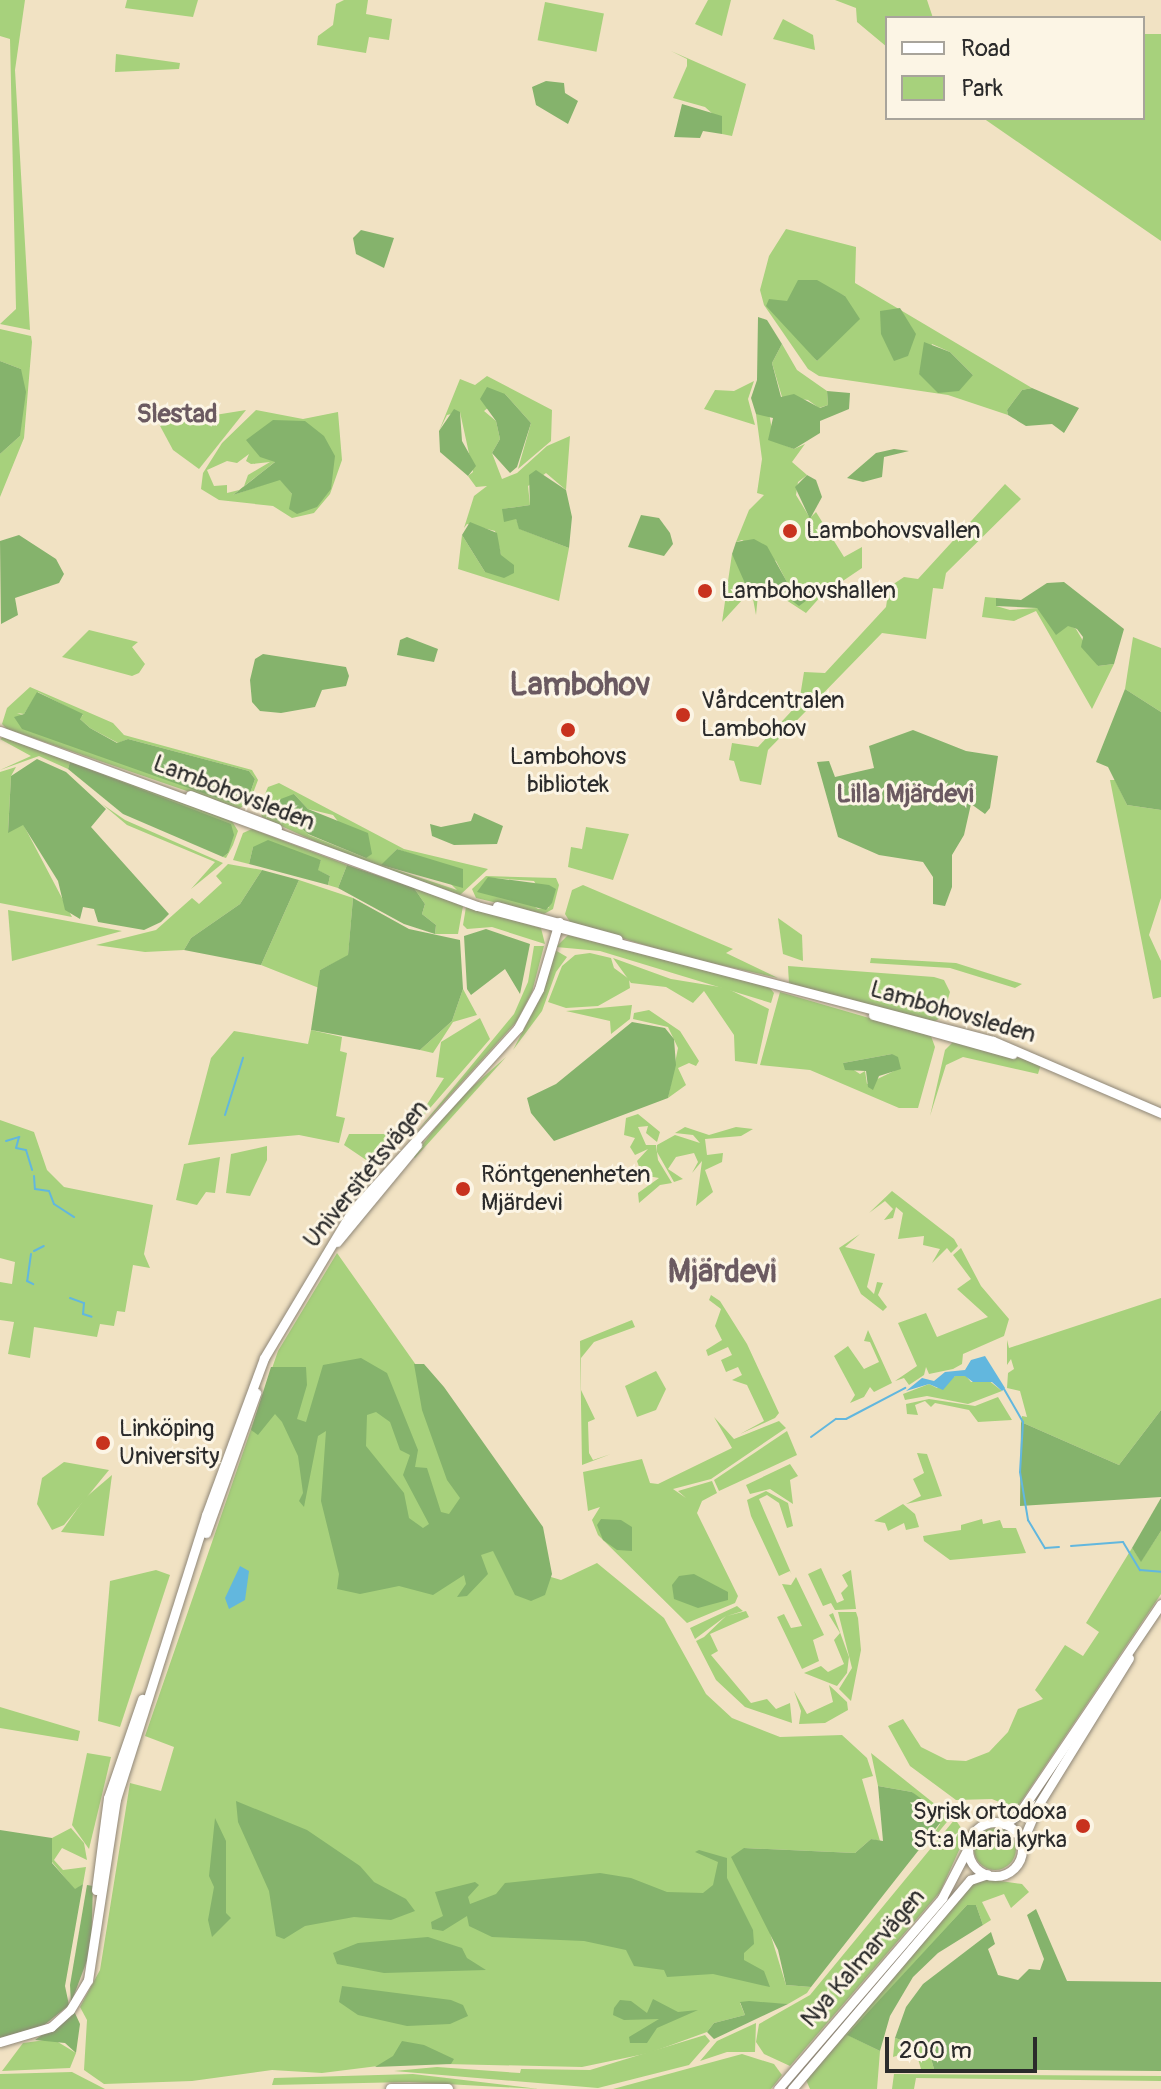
<!DOCTYPE html>
<meta charset="utf-8">
<style>
body{margin:0}
#map{position:relative;width:1161px;height:2089px;overflow:hidden;background:#f1e2c3;font-family:Pangolin,sans-serif}
div>[style]{position:absolute}
[style*='--x']{left:calc(var(--x)*1px);top:calc(var(--y)*1px);width:calc(var(--w)*1px);rotate:calc(var(--a)*1deg)}
.green>*{inset:0;background:#a7d17c;transform-origin:0 0}
.round{border-radius:50%}
.forest>*{inset:0;background:#85b36c}
.water>*{inset:0;background:#62b7de}
.stream>*{height:2px;margin:-1px;padding:0 1px;transform-origin:1px;border-radius:1px;background:#62b7de}
.roads{filter:drop-shadow(0 0 2px #8e8677) drop-shadow(0 0 2px #8e8677)}
.major>*{height:9px;margin:-4.5px;padding:0 4.5px;transform-origin:4.5px;border-radius:4.5px;background:#fff}
.major>.ring{margin:-4.5px;padding:0;box-sizing:content-box;background:none;border:9px solid #fff;border-radius:50%}
.highway>*{height:10px;margin:-5px;padding:0 5px;transform-origin:5px;border-radius:5px;background:#fff}
.dots>*{width:22px;height:22px;translate:-50% -50%;box-sizing:border-box;border:4px solid #fcf5e5;border-radius:50%}
span{translate:-50% -50%;white-space:nowrap;text-align:center;line-height:1.15;-webkit-text-stroke:6px #fcf5e5;paint-order:stroke}
.poi-label{font-size:24px;color:#2b2b2b}
.left{translate:0 -50%;text-align:left}
.right{translate:-100% -50%;text-align:right}
.street-label{font-size:24px;color:#2b2b2b}
.neighbourhood-label{font-size:26px;color:#6b5a61;font-weight:700}
.district-label{font-size:32px;color:#6b5a61;font-weight:700}
.legend{position:absolute;left:885px;top:16px;width:260px;height:104px;box-sizing:border-box;background:#fcf5e5;border:2px solid #a8a49b;margin:0;padding:10px 14px;list-style:none;font-size:24px;color:#2b2b2b}
.legend li{display:flex;align-items:center;gap:16px;height:40px}
.legend b{width:40px;border:2px solid #a8a49b}
.scale{position:absolute;left:885px;top:2037px;width:152px;height:36px;box-sizing:border-box;border:4px solid #2b2b2b;border-top:0;padding-left:10px;font-size:24px;line-height:28px;white-space:nowrap;color:#2b2b2b;-webkit-text-stroke:6px #fcf5e5;paint-order:stroke}
</style>
<div id="map">
<div class="green">
<i style="clip-path:polygon(0 0,25px 0,15px 70px,30px 330px,0 324px,16px 309px,10px 39px,0 36px)"></i>
<i style="clip-path:polygon(127px 0,198px 0,193px 17px,125px 8px)"></i>
<i style="clip-path:polygon(344px 0,368px 0,366px 14px,392px 19px,389px 40px,369px 37px,366px 53px,317px 45px,318px 36px,333px 25px,336px 4px)"></i>
<i style="clip-path:polygon(708px 0,731px 0,722px 36px,695px 24px)"></i>
<i style="clip-path:polygon(835px 0,927px 0,933px 18px,887px 18px,887px 47px,857px 22px,856px 8px)"></i>
<i style="left:545px;top:2px;width:60px;height:39px;rotate:11deg"></i>
<i style="clip-path:polygon(783px 19px,813px 35px,815px 50px,773px 39px)"></i>
<i style="clip-path:polygon(1143px 34px,1161px 34px,1161px 241px,983px 118px,1143px 118px)"></i>
<i style="clip-path:polygon(671px 51px,746px 84px,732px 136px,722px 134px,715px 116px,705px 107px,673px 98px,687px 66px,687px 59px)"></i>
<i style="clip-path:polygon(116px 54px,180px 63px,179px 69px,115px 72px)"></i>
<i style="clip-path:polygon(evenodd,786px 229px,856px 247px,855px 283px,1032px 388px,1022px 390px,1007px 410px,1008px 415px,948px 395px,819px 376px,808px 369px,764px 305px,760px 290px,769px 256px,786px 229px,832px 290px,845px 296px,836px 340px,817px 361px,795px 335px,787px 301px,832px 290px,786px 229px,932px 344px,950px 352px,973px 375px,919px 374px,932px 344px)"></i>
<i style="clip-path:polygon(0 329px,31px 336px,32px 342px,24px 438px,0 497px,0 454px,20px 436px,21px 369px,0 361px)"></i>
<i style="clip-path:polygon(782px 344px,797px 370px,827px 391px,828px 405px,819px 408px,808px 400px,782px 397px,772px 363px)"></i>
<i style="clip-path:polygon(487px 376px,552px 410px,551px 441px,518px 469px,531px 423px,505px 394px,484px 411px,496px 421px,500px 439px,492px 453px,502px 479px,517px 473px,547px 446px,570px 436px,566px 490px,546px 473px,528px 486px,530px 505px,503px 509px,516px 519px,520px 529px,569px 548px,559px 601px,458px 569px,462px 535px,485px 572px,501px 555px,495px 531px,467px 524px,464px 528px,474px 496px,487px 486px,476px 487px,468px 476px,473px 472px,460px 412px,447px 415px,439px 431px,460px 379px,475px 385px)"></i>
<i style="clip-path:polygon(754px 381px,748px 399px,755px 425px,704px 409px,715px 390px,734px 391px)"></i>
<i style="clip-path:polygon(246px 410px,199px 469px,173px 450px,159px 424px)"></i>
<i style="clip-path:polygon(evenodd,256px 410px,303px 419px,338px 412px,342px 460px,330px 494px,314px 513px,292px 518px,273px 506px,219px 500px,201px 489px,203px 473px,222px 443px,256px 410px,249px 454px,246px 461px,251px 464px,270px 462px,248px 475px,243px 489px,227px 493px,227px 485px,214px 486px,207px 470px,227px 461px,237px 463px,249px 454px,256px 410px,276px 461px,317px 507px,292px 494px,280px 479px,233px 495px,276px 461px)"></i>
<i style="clip-path:polygon(769px 413px,774px 441px,794px 449px,805px 444px,792px 462px,807px 475px,798px 482px,796px 495px,810px 518px,816px 512px,844px 557px,862px 547px,862px 568px,822px 595px,806px 613px,783px 598px,758px 595px,756px 615px,753px 599px,743px 599px,722px 622px,732px 554px,761px 594px,780px 591px,788px 600px,808px 588px,792px 592px,776px 561px,742px 540px,736px 542px,749px 510px,764px 495px,757px 493px,762px 459px,756px 414px)"></i>
<i style="clip-path:polygon(1005px 484px,1021px 499px,946px 573px,943px 589px,933px 588px,926px 639px,882px 633px,768px 750px,761px 785px,740px 781px,734px 761px,729px 760px,732px 743px,758px 747px,799px 703px,804px 672px,825px 673px,886px 607px,889px 587px,904px 577px,918px 579px)"></i>
<i style="clip-path:polygon(985px 597px,996px 598px,996px 606px,1010px 610px,1037px 608px,1076px 629px,1098px 666px,1114px 664px,1092px 709px,1036px 611px,1014px 621px,982px 617px)"></i>
<i style="clip-path:polygon(89px 630px,138px 642px,132px 647px,145px 664px,139px 673px,132px 676px,62px 657px)"></i>
<i style="clip-path:polygon(1133px 637px,1161px 648px,1161px 712px,1125px 689px)"></i>
<i style="clip-path:polygon(evenodd,30px 687px,113px 723px,124px 735px,252px 770px,258px 780px,250px 801px,239px 809px,7px 729px,2px 724px,7px 708px,30px 687px,38px 692px,83px 715px,79px 718px,90px 728px,118px 743px,128px 739px,249px 771px,255px 779px,247px 802px,17px 713px,24px 714px,38px 692px)"></i>
<i style="clip-path:polygon(3px 737px,232px 821px,238px 831px,233px 845px,226px 858px,223px 857px,228px 853px,70px 762px,68px 769px,39px 756px,0 770px,31px 756px,0 739px)"></i>
<i style="clip-path:polygon(16px 767px,11px 776px,8px 832px,23px 824px,72px 917px,0 903px,0 772px)"></i>
<i style="clip-path:polygon(1110px 780px,1115px 780px,1127px 805px,1161px 810px,1161px 898px,1149px 935px,1161px 961px,1161px 997px,1153px 999px)"></i>
<i style="clip-path:polygon(evenodd,279px 783px,404px 849px,488px 869px,460px 895px,333px 850px,262px 817px,259px 808px,268px 787px,279px 783px,294px 794px,308px 809px,333px 815px,366px 858px,309px 835px,288px 817px,294px 794px,279px 783px,397px 849px,425px 859px,457px 890px,382px 865px,397px 849px)"></i>
<i style="clip-path:polygon(102px 804px,125px 820px,223px 863px,191px 889px,215px 862px,127px 825px)"></i>
<i style="clip-path:polygon(586px 827px,629px 834px,613px 880px,568px 867px,571px 847px,582px 849px)"></i>
<i style="clip-path:polygon(252px 829px,347px 865px,338px 888px,328px 885px,330px 876px,317px 870px,321px 860px,253px 847px,249px 864px,233px 860px,243px 833px)"></i>
<i style="clip-path:polygon(228px 864px,262px 870px,240px 904px,191px 938px,184px 950px,145px 952px,96px 945px,156px 930px,192px 898px,199px 904px,222px 883px,216px 876px)"></i>
<i style="clip-path:polygon(evenodd,486px 876px,556px 878px,559px 885px,553px 909px,544px 914px,476px 898px,472px 889px,486px 876px,492px 878px,534px 881px,549px 908px,538px 909px,492px 878px)"></i>
<i style="clip-path:polygon(299px 880px,353px 898px,348px 956px,320px 970px,319px 988px,261px 965px)"></i>
<i style="clip-path:polygon(583px 885px,733px 949px,726px 953px,778px 978px,680px 956px,570px 922px,565px 914px,572px 890px)"></i>
<i style="clip-path:polygon(414px 888px,463px 906px,458px 934px,435px 934px,436px 925px,422px 914px,425px 904px)"></i>
<i style="clip-path:polygon(466px 907px,541px 928px,545px 944px,492px 927px,467px 929px,463px 925px)"></i>
<i style="clip-path:polygon(8px 910px,122px 931px,12px 961px)"></i>
<i style="clip-path:polygon(778px 918px,802px 935px,803px 961px,783px 954px)"></i>
<i style="clip-path:polygon(568px 935px,769px 987px,774px 993px,771px 1003px,600px 951px,556px 947px)"></i>
<i style="clip-path:polygon(534px 946px,544px 946px,532px 992px,517px 1021px,414px 1135px,514px 1014px,528px 982px)"></i>
<i style="clip-path:polygon(555px 950px,567px 957px,556px 972px,542px 1011px,513px 1050px,539px 1000px)"></i>
<i style="clip-path:polygon(590px 953px,611px 958px,614px 968px,629px 979px,630px 988px,598px 1006px,566px 1008px,548px 1002px,562px 966px,575px 955px)"></i>
<i style="clip-path:polygon(613px 958px,671px 979px,726px 988px,769px 1009px,757px 1064px,735px 1061px,734px 1035px,704px 991px,693px 1003px,666px 987px,631px 983px)"></i>
<i style="clip-path:polygon(871px 958px,956px 963px,1022px 984px,1015px 988px,950px 968px,870px 963px)"></i>
<i style="clip-path:polygon(788px 966px,934px 977px,944px 980px,950px 992px,943px 1016px,934px 1022px,789px 984px)"></i>
<i style="clip-path:polygon(463px 989px,477px 1015px,453px 1022px,433px 1053px,420px 1050px,452px 1021px)"></i>
<i style="clip-path:polygon(evenodd,780px 992px,931px 1036px,935px 1047px,918px 1108px,899px 1108px,810px 1070px,760px 1065px,780px 992px,892px 1054px,897px 1062px,894px 1071px,867px 1084px,865px 1071px,860px 1074px,843px 1063px,892px 1054px)"></i>
<i style="clip-path:polygon(632px 1005px,630px 1019px,611px 1034px,610px 1021px,566px 1011px)"></i>
<i style="clip-path:polygon(649px 1010px,680px 1031px,699px 1061px,696px 1066px,689px 1063px,678px 1068px,686px 1085px,668px 1098px,678px 1048px,668px 1027px,633px 1019px,634px 1013px)"></i>
<i style="clip-path:polygon(480px 1018px,490px 1039px,378px 1168px,344px 1145px,349px 1134px,393px 1134px,424px 1109px,444px 1078px,436px 1077px,441px 1042px)"></i>
<i style="clip-path:polygon(311px 1030px,342px 1037px,340px 1051px,347px 1053px,336px 1116px,345px 1118px,339px 1143px,299px 1135px,188px 1145px,211px 1058px,234px 1031px,308px 1044px)"></i>
<i style="clip-path:polygon(953px 1042px,986px 1049px,1041px 1064px,1038px 1074px,963px 1057px,946px 1065px,930px 1116px,945px 1050px)"></i>
<i style="clip-path:polygon(506px 1057px,415px 1158px,413px 1157px,455px 1102px)"></i>
<i style="clip-path:polygon(638px 1114px,660px 1132px,657px 1142px,646px 1133px,648px 1126px,638px 1127px,646px 1145px,656px 1145px,658px 1160px,672px 1183px,660px 1185px,639px 1203px,638px 1193px,659px 1178px,642px 1175px,637px 1161px,648px 1149px,635px 1155px,630px 1147px,635px 1138px,624px 1135px,626px 1118px)"></i>
<i style="clip-path:polygon(0 1120px,34px 1132px,47px 1170px,64px 1187px,153px 1205px,144px 1254px,150px 1268px,133px 1265px,125px 1312px,117px 1311px,114px 1326px,100px 1324px,97px 1337px,34px 1327px,30px 1358px,8px 1354px,14px 1322px,0 1320px,0 1282px,12px 1284px,15px 1262px,0 1258px)"></i>
<i style="clip-path:polygon(685px 1127px,709px 1135px,736px 1127px,753px 1129px,741px 1136px,705px 1139px,707px 1155px,723px 1153px,722px 1162px,705px 1170px,713px 1192px,696px 1206px,702px 1161px,692px 1173px,698px 1162px,694px 1153px,676px 1157px,668px 1169px,683px 1179px,674px 1182px,657px 1152px,657px 1145px,675px 1135px,700px 1143px,693px 1135px,675px 1133px)"></i>
<i style="clip-path:polygon(267px 1146px,267px 1160px,250px 1196px,226px 1193px,231px 1154px)"></i>
<i style="clip-path:polygon(220px 1157px,215px 1193px,206px 1192px,197px 1205px,176px 1200px,184px 1164px)"></i>
<i style="clip-path:polygon(892px 1191px,954px 1239px,958px 1246px,951px 1253px,947px 1248px,932px 1263px,940px 1249px,923px 1245px,924px 1236px,898px 1239px,903px 1213px,896px 1207px,893px 1218px,884px 1220px,893px 1209px,885px 1201px,869px 1213px)"></i>
<i style="clip-path:polygon(860px 1234px,845px 1247px,875px 1254px,867px 1287px,874px 1294px,877px 1282px,883px 1283px,878px 1295px,887px 1307px,883px 1311px,861px 1294px,839px 1248px)"></i>
<i style="clip-path:polygon(961px 1248px,981px 1286px,1009px 1319px,1004px 1336px,963px 1354px,962px 1364px,953px 1369px,929px 1374px,926px 1367px,924px 1375px,909px 1385px,904px 1378px,895px 1381px,917px 1366px,898px 1323px,926px 1313px,937px 1337px,988px 1317px,957px 1289px,971px 1279px,953px 1255px)"></i>
<i style="clip-path:polygon(337px 1253px,428px 1382px,551px 1577px,561px 1580px,597px 1563px,664px 1618px,706px 1694px,732px 1718px,780px 1737px,842px 1735px,867px 1758px,873px 1776px,862px 1779px,880px 1841px,871px 1839px,855px 1853px,744px 1848px,786px 1985px,811px 1987px,807px 1993px,788px 2004px,740px 2003px,745px 2015px,714px 2023px,707px 2032px,649px 2053px,582px 2067px,402px 2063px,322px 2073px,272px 2070px,192px 2081px,104px 2084px,84px 2070px,87px 2020px,80px 2007px,100px 1970px,130px 1783px,161px 1791px,174px 1747px,145px 1736px,278px 1351px)"></i>
<i style="clip-path:polygon(711px 1295px,720px 1301px,747px 1344px,779px 1413px,775px 1418px,740px 1434px,764px 1421px,747px 1385px,732px 1380px,742px 1375px,738px 1367px,726px 1372px,721px 1360px,732px 1355px,728px 1347px,708px 1356px,706px 1350px,722px 1340px,715px 1326px,721px 1309px,709px 1300px)"></i>
<i style="clip-path:polygon(1161px 1298px,1161px 1410px,1119px 1465px,1021px 1422px,1022px 1416px,1027px 1417px,1020px 1391px,1007px 1388px,1008px 1373px,1014px 1369px,1011px 1359px,1007px 1365px,1007px 1340px,1009px 1348px)"></i>
<i style="clip-path:polygon(632px 1320px,635px 1327px,594px 1342px,581px 1358px,581px 1390px,595px 1419px,588px 1422px,589px 1453px,593px 1460px,611px 1454px,582px 1465px,580px 1341px)"></i>
<i style="clip-path:polygon(868px 1330px,892px 1383px,874px 1392px,870px 1387px,864px 1397px,850px 1403px,855px 1395px,834px 1356px,848px 1346px,864px 1369px,879px 1362px,870px 1342px,864px 1341px)"></i>
<i style="clip-path:polygon(656px 1371px,666px 1389px,656px 1410px,637px 1417px,625px 1386px)"></i>
<i style="clip-path:polygon(955px 1376px,966px 1376px,971px 1382px,988px 1380px,1002px 1391px,968px 1404px,927px 1396px,905px 1400px,903px 1394px,929px 1384px,937px 1388px)"></i>
<i style="clip-path:polygon(998px 1397px,1012px 1420px,978px 1422px,969px 1410px,935px 1403px,931px 1407px,925px 1401px,915px 1405px,918px 1415px,907px 1414px,906px 1404px,929px 1399px,975px 1406px)"></i>
<i style="clip-path:polygon(714px 1417px,734px 1439px,779px 1421px,786px 1428px,711px 1479px,673px 1489px,686px 1498px,678px 1491px,712px 1481px,717px 1493px,702px 1501px,697px 1513px,738px 1596px,735px 1603px,687px 1623px,598px 1535px,592px 1520px,600px 1507px,588px 1511px,583px 1472px,642px 1459px,650px 1483px,658px 1484px,732px 1448px)"></i>
<i style="clip-path:polygon(787px 1431px,797px 1455px,719px 1491px,714px 1480px)"></i>
<i style="clip-path:polygon(917px 1453px,927px 1454px,942px 1496px,906px 1504px,921px 1496px,913px 1479px,924px 1473px)"></i>
<i style="clip-path:polygon(64px 1462px,109px 1470px,64px 1525px,52px 1530px,37px 1504px,42px 1478px)"></i>
<i style="clip-path:polygon(790px 1464px,798px 1476px,790px 1480px,793px 1504px,770px 1489px,750px 1494px,746px 1485px)"></i>
<i style="clip-path:polygon(112px 1475px,104px 1536px,61px 1532px,85px 1498px)"></i>
<i style="clip-path:polygon(766px 1491px,788px 1503px,793px 1526px,787px 1528px,779px 1503px,767px 1495px,759px 1499px,792px 1575px,790px 1571px,779px 1576px,751px 1516px,747px 1500px)"></i>
<i style="clip-path:polygon(903px 1504px,915px 1514px,919px 1527px,906px 1530px,904px 1523px,888px 1531px,885px 1523px,874px 1521px)"></i>
<i style="clip-path:polygon(982px 1519px,983px 1524px,1000px 1520px,1003px 1528px,1016px 1528px,1026px 1553px,950px 1560px,924px 1541px,923px 1536px,961px 1530px,961px 1525px)"></i>
<i style="clip-path:polygon(1161px 1531px,1161px 1594px,1016px 1809px,992px 1799px,956px 1800px,910px 1766px,888px 1726px,903px 1719px,921px 1747px,947px 1760px,966px 1761px,989px 1752px,1008px 1732px,1018px 1709px,1043px 1699px,1035px 1690px,1065px 1645px,1083px 1656px,1099px 1632px,1086px 1623px,1132px 1548px,1141px 1561px)"></i>
<i style="clip-path:polygon(821px 1568px,837px 1603px,844px 1600px,841px 1593px,848px 1586px,842px 1575px,851px 1570px,856px 1609px,835px 1610px,831px 1603px,823px 1606px,808px 1574px)"></i>
<i style="clip-path:polygon(156px 1570px,170px 1575px,120px 1727px,98px 1721px,110px 1581px)"></i>
<i style="clip-path:polygon(796px 1577px,824px 1635px,813px 1640px,819px 1661px,802px 1669px,777px 1617px,784px 1614px,791px 1628px,802px 1626px,782px 1584px,791px 1585px)"></i>
<i style="clip-path:polygon(737px 1606px,743px 1611px,727px 1616px,746px 1611px,749px 1617px,710px 1634px,718px 1651px,711px 1655px,751px 1703px,767px 1699px,776px 1709px,790px 1703px,792px 1723px,745px 1707px,716px 1680px,696px 1641px,704px 1637px,726px 1616px,695px 1639px,690px 1628px)"></i>
<i style="clip-path:polygon(838px 1612px,856px 1612px,858px 1618px,861px 1650px,851px 1701px,839px 1689px,852px 1668px)"></i>
<i style="clip-path:polygon(833px 1613px,849px 1657px,847px 1673px,837px 1686px,804px 1673px,821px 1666px,828px 1672px,844px 1664px,834px 1640px,840px 1633px,829px 1615px)"></i>
<i style="clip-path:polygon(829px 1685px,847px 1702px,848px 1710px,825px 1723px,799px 1724px,801px 1711px,794px 1691px,807px 1714px,833px 1702px)"></i>
<i style="clip-path:polygon(0 1707px,80px 1731px,78px 1741px,0 1728px)"></i>
<i style="clip-path:polygon(87px 1753px,111px 1757px,89px 1849px,72px 1825px)"></i>
<i style="clip-path:polygon(871px 1753px,951px 1817px,923px 1851px,940px 1824px,912px 1792px,878px 1786px)"></i>
<i style="clip-path:polygon(955px 1819px,966px 1835px,940px 1892px,790px 2066px,764px 2054px,756px 2042px,759px 2024px,810px 1995px)"></i>
<i class="round" style="left:974px;top:1828px;width:42px;height:42px"></i>
<i style="clip-path:polygon(71px 1828px,84px 1843px,87px 1860px,62px 1848px,54px 1860px,63px 1870px,86px 1867px,83px 1884px,75px 1890px,52px 1862px,52px 1838px)"></i>
<i style="clip-path:polygon(986px 1879px,1022px 1884px,1029px 1892px,1011px 1908px,1004px 1894px,982px 1902px,991px 1920px,983px 1925px,976px 1905px,967px 1905px,848px 2035px,880px 2051px,877px 2089px,810px 2089px,806px 2080px,973px 1883px)"></i>
<i style="clip-path:polygon(756px 2023px,755px 2052px,727px 2052px,700px 2061px,717px 2041px)"></i>
<i style="clip-path:polygon(705px 2035px,710px 2041px,689px 2065px,598px 2088px,394px 2071px,437px 2067px,520px 2073px,521px 2069px,590px 2070px)"></i>
<i style="clip-path:polygon(895px 2038px,928px 2048px,934px 2069px,921px 2069px,918px 2059px,902px 2054px,893px 2057px)"></i>
<i style="clip-path:polygon(53px 2039px,76px 2053px,70px 2068px,2px 2071px,23px 2043px)"></i>
<i style="clip-path:polygon(742px 2054px,774px 2064px,782px 2075px,771px 2089px,613px 2089px)"></i>
<i style="clip-path:polygon(72px 2072px,105px 2089px,0 2089px,0 2074px)"></i>
<i style="clip-path:polygon(413px 2074px,539px 2089px,409px 2082px,272px 2085px,274px 2078px)"></i>
<i style="clip-path:polygon(894px 2074px,1161px 2076px,1161px 2081px,916px 2078px,914px 2089px,892px 2089px)"></i>
</div>
<div class="forest">
<i style="clip-path:polygon(546px 81px,564px 83px,565px 93px,578px 101px,568px 124px,536px 105px,532px 87px)"></i>
<i style="clip-path:polygon(682px 104px,722px 116px,722px 134px,703px 131px,700px 138px,674px 137px)"></i>
<i style="clip-path:polygon(361px 230px,394px 238px,384px 268px,356px 254px,353px 238px)"></i>
<i style="clip-path:polygon(798px 280px,817px 280px,845px 296px,860px 319px,817px 361px,766px 306px,769px 299px,787px 301px)"></i>
<i style="clip-path:polygon(900px 308px,916px 334px,908px 356px,894px 361px,881px 334px,880px 311px)"></i>
<i style="clip-path:polygon(758px 317px,767px 320px,782px 344px,772px 363px,781px 397px,794px 394px,820px 408px,828px 405px,827px 391px,850px 393px,849px 409px,820px 421px,820px 433px,794px 449px,768px 440px,773px 418px,756px 414px,751px 398px,757px 380px)"></i>
<i style="clip-path:polygon(924px 342px,950px 352px,973px 375px,959px 391px,938px 393px,919px 374px)"></i>
<i style="clip-path:polygon(0 361px,21px 369px,26px 392px,20px 436px,0 454px)"></i>
<i style="clip-path:polygon(487px 387px,505px 394px,531px 423px,517px 467px,510px 473px,492px 453px,500px 439px,496px 421px,480px 399px)"></i>
<i style="clip-path:polygon(1032px 388px,1079px 408px,1064px 433px,1052px 424px,1026px 426px,1008px 415px,1007px 410px,1022px 390px)"></i>
<i style="clip-path:polygon(454px 409px,460px 412px,462px 441px,476px 466px,468px 476px,440px 452px,439px 431px)"></i>
<i style="clip-path:polygon(273px 420px,305px 421px,324px 436px,335px 456px,331px 489px,317px 507px,297px 514px,289px 509px,292px 494px,280px 480px,233px 495px,275px 462px,260px 457px,246px 440px)"></i>
<i style="clip-path:polygon(894px 449px,909px 451px,884px 457px,882px 477px,863px 482px,847px 478px,876px 453px)"></i>
<i style="clip-path:polygon(536px 470px,566px 490px,572px 517px,569px 548px,519px 529px,516px 519px,504px 522px,502px 509px,530px 505px,529px 475px)"></i>
<i style="clip-path:polygon(807px 475px,816px 480px,822px 497px,810px 519px,795px 487px)"></i>
<i style="clip-path:polygon(641px 515px,659px 518px,670px 533px,673px 544px,664px 556px,628px 547px)"></i>
<i style="clip-path:polygon(470px 522px,497px 533px,501px 555px,514px 565px,514px 573px,504px 578px,485px 572px,462px 535px)"></i>
<i style="clip-path:polygon(19px 535px,56px 559px,64px 574px,59px 583px,15px 598px,18px 615px,1px 624px,0 541px)"></i>
<i style="clip-path:polygon(754px 539px,767px 546px,792px 591px,817px 586px,818px 592px,799px 606px,779px 591px,748px 590px,732px 554px,736px 542px)"></i>
<i style="clip-path:polygon(1064px 582px,1124px 629px,1114px 664px,1098px 666px,1081px 647px,1083px 637px,1077px 629px,1068px 626px,1056px 635px,1037px 608px,996px 606px,996px 598px,1021px 600px,1047px 583px)"></i>
<i style="clip-path:polygon(407px 637px,438px 649px,434px 662px,397px 655px,400px 640px)"></i>
<i style="clip-path:polygon(263px 654px,346px 667px,349px 676px,346px 686px,322px 690px,315px 707px,281px 713px,260px 711px,252px 702px,250px 680px,255px 659px)"></i>
<i style="clip-path:polygon(1125px 689px,1161px 712px,1161px 810px,1127px 805px,1108px 767px,1096px 762px)"></i>
<i style="clip-path:polygon(37px 692px,83px 714px,80px 719px,90px 728px,117px 743px,128px 739px,249px 771px,255px 779px,247px 802px,234px 804px,22px 729px,14px 717px,24px 714px)"></i>
<i style="clip-path:polygon(913px 730px,966px 751px,998px 756px,990px 808px,985px 814px,971px 804px,964px 835px,952px 855px,952px 887px,945px 906px,933px 904px,933px 877px,923px 862px,879px 855px,838px 837px,817px 762px,829px 761px,835px 777px,874px 768px,869px 746px)"></i>
<i style="clip-path:polygon(37px 759px,66px 772px,106px 809px,91px 827px,169px 914px,161px 922px,144px 930px,98px 922px,94px 909px,83px 907px,80px 919px,65px 910px,58px 881px,23px 825px,8px 833px,11px 776px)"></i>
<i style="clip-path:polygon(70px 762px,231px 824px,234px 835px,228px 853px,223px 857px,123px 814px,68px 769px)"></i>
<i style="clip-path:polygon(294px 794px,308px 809px,368px 833px,372px 854px,366px 858px,308px 834px,288px 817px,281px 822px,273px 818px,278px 800px)"></i>
<i style="clip-path:polygon(474px 813px,503px 826px,497px 844px,454px 845px,432px 836px,430px 824px,441px 827px,471px 821px)"></i>
<i style="clip-path:polygon(268px 840px,321px 860px,318px 870px,330px 876px,328px 885px,249px 864px,253px 847px)"></i>
<i style="clip-path:polygon(397px 849px,463px 869px,463px 888px,381px 865px)"></i>
<i style="clip-path:polygon(347px 865px,414px 888px,425px 904px,422px 914px,436px 925px,435px 934px,404px 924px,338px 888px)"></i>
<i style="clip-path:polygon(262px 870px,299px 880px,261px 965px,184px 950px,191px 938px,240px 904px)"></i>
<i style="clip-path:polygon(488px 877px,549px 885px,556px 889px,552px 903px,546px 910px,477px 892px)"></i>
<i style="clip-path:polygon(353px 898px,409px 929px,460px 940px,463px 989px,452px 1021px,420px 1050px,311px 1030px,320px 970px,348px 955px)"></i>
<i style="clip-path:polygon(486px 929px,530px 944px,520px 994px,505px 969px,471px 995px,467px 989px,464px 936px)"></i>
<i style="clip-path:polygon(632px 1022px,665px 1028px,674px 1039px,676px 1065px,668px 1098px,554px 1141px,531px 1113px,527px 1098px,556px 1084px)"></i>
<i style="clip-path:polygon(892px 1054px,898px 1057px,901px 1069px,879px 1076px,873px 1090px,868px 1087px,866px 1071px,845px 1070px,843px 1063px)"></i>
<i style="clip-path:polygon(evenodd,361px 1358px,387px 1373px,418px 1450px,415px 1467px,427px 1468px,441px 1512px,449px 1514px,460px 1498px,447px 1480px,422px 1410px,414px 1364px,424px 1364px,444px 1387px,543px 1527px,552px 1574px,545px 1595px,531px 1601px,515px 1595px,493px 1551px,481px 1555px,488px 1574px,467px 1596px,457px 1597px,466px 1584px,464px 1575px,433px 1595px,399px 1586px,360px 1594px,337px 1589px,339px 1574px,321px 1501px,326px 1431px,318px 1436px,304px 1507px,299px 1501px,303px 1493px,298px 1456px,282px 1422px,275px 1414px,258px 1435px,251px 1430px,271px 1367px,306px 1367px,307px 1385px,297px 1419px,306px 1422px,323px 1365px,361px 1358px,376px 1412px,390px 1422px,400px 1450px,410px 1455px,403px 1475px,429px 1524px,423px 1528px,409px 1518px,404px 1493px,366px 1446px,367px 1415px,376px 1412px)"></i>
<i style="clip-path:polygon(1161px 1410px,1161px 1497px,1020px 1506px,1021px 1422px,1119px 1465px)"></i>
<i style="clip-path:polygon(1161px 1498px,1161px 1531px,1141px 1562px,1132px 1548px)"></i>
<i style="clip-path:polygon(601px 1519px,621px 1520px,632px 1527px,632px 1551px,617px 1550px,603px 1540px,597px 1525px)"></i>
<i style="clip-path:polygon(694px 1574px,728px 1592px,728px 1600px,698px 1608px,674px 1599px,672px 1585px,679px 1576px)"></i>
<i style="clip-path:polygon(878px 1786px,912px 1792px,934px 1808px,940px 1823px,811px 1987px,786px 1985px,778px 1950px,731px 1857px,744px 1848px,855px 1853px,871px 1839px,883px 1841px)"></i>
<i style="clip-path:polygon(236px 1801px,307px 1830px,360px 1866px,374px 1882px,406px 1899px,415px 1911px,391px 1920px,354px 1917px,305px 1926px,284px 1939px,276px 1936px,269px 1891px,238px 1822px)"></i>
<i style="clip-path:polygon(215px 1818px,226px 1841px,226px 1913px,231px 1918px,212px 1937px,208px 1920px,214px 1887px,209px 1876px)"></i>
<i style="clip-path:polygon(0 1830px,52px 1838px,52px 1863px,75px 1889px,83px 1884px,65px 1986px,69px 2005px,43px 2026px,0 2038px)"></i>
<i style="clip-path:polygon(699px 1850px,727px 1858px,727px 1878px,753px 1930px,754px 1944px,744px 1953px,744px 1960px,764px 1971px,770px 1987px,713px 1974px,667px 1977px,664px 1970px,634px 1966px,626px 1950px,584px 1941px,492px 1937px,469px 1926px,467px 1916px,443px 1931px,432px 1929px,431px 1922px,443px 1916px,435px 1892px,475px 1882px,479px 1885px,468px 1897px,470px 1904px,496px 1894px,505px 1883px,600px 1873px,631px 1878px,667px 1892px,703px 1893px,713px 1885px,718px 1862px,695px 1852px)"></i>
<i style="clip-path:polygon(87px 1885px,93px 1886px,91px 1950px,71px 2003px,70px 1985px)"></i>
<i style="clip-path:polygon(967px 1905px,976px 1905px,983px 1925px,938px 1953px,913px 1977px,890px 2016px,880px 2051px,847px 2035px)"></i>
<i style="clip-path:polygon(1036px 1909px,1067px 1981px,1161px 1982px,1161px 2071px,934px 2069px,928px 2048px,895px 2038px,906px 2007px,923px 1984px,991px 1932px,995px 1944px,988px 1949px,998px 1975px,1018px 1980px,1029px 1969px,1040px 1970px,1044px 1959px,1027px 1915px)"></i>
<i style="clip-path:polygon(428px 1937px,462px 1948px,467px 1958px,486px 1970px,384px 1973px,337px 1964px,333px 1953px,358px 1943px)"></i>
<i style="clip-path:polygon(342px 1986px,451px 2000px,463px 2005px,468px 2016px,450px 2024px,407px 2026px,358px 2015px,339px 2002px)"></i>
<i style="clip-path:polygon(653px 1999px,678px 2012px,698px 2010px,657px 2028px,647px 2043px,630px 2043px,629px 2037px,659px 2019px,624px 2020px,613px 2015px,614px 2008px,620px 2000px,631px 2001px,647px 2013px)"></i>
<i style="clip-path:polygon(740px 2002px,749px 2001px,788px 2004px,714px 2039px,707px 2032px,714px 2023px,745px 2015px)"></i>
<i style="clip-path:polygon(74px 2011px,80px 2024px,76px 2053px,65px 2043px,35px 2040px)"></i>
<i style="clip-path:polygon(402px 2041px,424px 2045px,454px 2059px,451px 2064px,375px 2067px,393px 2056px)"></i>
</div>
<div class="water">
<i style="clip-path:polygon(985px 1356px,1005px 1388px,1002px 1391px,992px 1382px,973px 1382px,965px 1376px,955px 1376px,943px 1390px,929px 1384px,906px 1391px,922px 1378px,934px 1381px,945px 1372px,965px 1370px,971px 1360px)"></i>
<i style="clip-path:polygon(240px 1566px,249px 1571px,245px 1600px,229px 1609px,225px 1598px)"></i>
</div>
<div class="stream">
<i style="--x:225;--y:1115;--w:60;--a:-72.5"></i>
<i style="--x:6;--y:1141;--w:14;--a:-17"></i>
<i style="--x:19;--y:1137;--w:11;--a:105"></i>
<i style="--x:16;--y:1148;--w:10;--a:11"></i>
<i style="--x:26;--y:1150;--w:21;--a:73"></i>
<i style="--x:34;--y:1176;--w:13;--a:86"></i>
<i style="--x:35;--y:1189;--w:14;--a:8"></i>
<i style="--x:49;--y:1191;--w:14;--a:69"></i>
<i style="--x:54;--y:1204;--w:24;--a:33"></i>
<i style="--x:34;--y:1251;--w:11;--a:-27"></i>
<i style="--x:31;--y:1254;--w:27;--a:98"></i>
<i style="--x:27;--y:1281;--w:7;--a:27"></i>
<i style="--x:70;--y:1298;--w:15;--a:20"></i>
<i style="--x:84;--y:1303;--w:11;--a:95"></i>
<i style="--x:83;--y:1314;--w:9;--a:18"></i>
<i style="--x:1004;--y:1389;--w:38;--a:60"></i>
<i style="--x:1023;--y:1422;--w:50;--a:93.4"></i>
<i style="--x:1020;--y:1472;--w:49;--a:80.5"></i>
<i style="--x:1028;--y:1520;--w:33;--a:59"></i>
<i style="--x:1045;--y:1548;--w:14;--a:-4"></i>
<i style="--x:811;--y:1437;--w:31;--a:-36"></i>
<i style="--x:836;--y:1419;--w:10;--a:0"></i>
<i style="--x:846;--y:1419;--w:67;--a:-27.7"></i>
<i style="--x:1071;--y:1546;--w:52;--a:-4.4"></i>
<i style="--x:1123;--y:1542;--w:33;--a:59"></i>
<i style="--x:1140;--y:1570;--w:21;--a:5"></i>
</div>
<div class="roads">
<div class="major">
<i style="--x:0;--y:731;--w:508;--a:20.15"></i>
<i style="--x:477;--y:906;--w:533;--a:14.66"></i>
<i style="--x:993;--y:1041;--w:183;--a:23.2"></i>
<i style="--x:190;--y:795;--w:93;--a:20.8"></i>
<i style="--x:497;--y:906;--w:125;--a:15.3"></i>
<i style="--x:873;--y:1015;--w:145;--a:15.6"></i>
<i style="--x:337;--y:1242;--w:126;--a:-50.5"></i>
<i style="--x:206;--y:1533;--w:149;--a:-70.3"></i>
<i class="ring" style="left:968px;top:1822px;width:45px;height:45px"></i>
<i style="--x:1004;--y:1824;--w:17;--a:-33"></i>
<i style="--x:1018;--y:1815;--w:255;--a:-55.9"></i>
<i style="--x:1021;--y:1845;--w:41;--a:-67.2"></i>
<i style="--x:1037;--y:1807;--w:175;--a:-58.3"></i>
<i style="--x:96;--y:1890;--w:93;--a:-82.6"></i>
<i style="--x:108;--y:1798;--w:105;--a:-71"></i>
<i style="--x:0;--y:2042;--w:53;--a:-16.4"></i>
<i style="--x:51;--y:2027;--w:25;--a:-42"></i>
<i style="--x:70;--y:2010;--w:35;--a:-59"></i>
<i style="--x:88;--y:1980;--w:183;--a:-81.2"></i>
<i style="--x:116;--y:1799;--w:298;--a:-72.4"></i>
<i style="--x:206;--y:1515;--w:167;--a:-69.7"></i>
<i style="--x:264;--y:1358;--w:171;--a:-59.1"></i>
<i style="--x:352;--y:1211;--w:247;--a:-47.8"></i>
<i style="--x:518;--y:1028;--w:44;--a:-61.7"></i>
<i style="--x:539;--y:989;--w:70;--a:-73.4"></i>
<i style="--x:778;--y:2089;--w:252;--a:-49.3"></i>
<i style="--x:942;--y:1898;--w:56;--a:-62.5"></i>
<i style="--x:792;--y:2089;--w:275;--a:-49.6"></i>
<i style="--x:970;--y:1880;--w:18;--a:-19"></i>
</div>
<div class="highway">
<i style="--x:391;--y:2089;--w:57;--a:0"></i>
</div>
</div>
<div class="dots">
<i style="left:790px;top:531px;background:#c8321e"></i>
<i style="left:705px;top:591px;background:#c8321e"></i>
<i style="left:683px;top:715px;background:#c8321e"></i>
<i style="left:568px;top:730px;background:#c8321e"></i>
<i style="left:463px;top:1189px;background:#c8321e"></i>
<i style="left:103px;top:1443px;background:#c8321e"></i>
<i style="left:1083px;top:1826px;background:#c8321e"></i>
</div>
<div class="poi-label">
<span class="left" style="left:806px;top:531px">Lambohovsvallen</span>
<span class="left" style="left:721px;top:591px">Lambohovshallen</span>
<span class="left" style="left:701px;top:715px">Vårdcentralen<br>Lambohov</span>
<span style="left:568px;top:771px">Lambohovs<br>bibliotek</span>
<span class="left" style="left:481px;top:1189px">Röntgenenheten<br>Mjärdevi</span>
<span class="left" style="left:119px;top:1443px">Linköping<br>University</span>
<span class="right" style="left:1067px;top:1826px">Syrisk ortodoxa<br>St:a Maria kyrka</span>
</div>
<div class="street-label">
<span style="left:234px;top:793px;rotate:21deg">Lambohovsleden</span>
<span style="left:953px;top:1012px;rotate:16deg">Lambohovsleden</span>
<span style="left:366px;top:1174px;rotate:-51deg">Universitetsvägen</span>
<span style="left:863px;top:1958px;rotate:-49deg">Nya Kalmarvägen</span>
</div>
<div class="neighbourhood-label">
<span style="left:177px;top:415px">Slestad</span>
<span style="left:905px;top:795px">Lilla Mjärdevi</span>
</div>
<div class="district-label">
<span style="left:580px;top:685px">Lambohov</span>
<span style="left:722px;top:1272px">Mjärdevi</span>
</div>
<ul class="legend">
<li><b style="height:10px;background:#fff"></b>Road</li>
<li><b style="height:22px;background:#a7d17c"></b>Park</li>
</ul>
<div class="scale">200 m</div>
</div>
